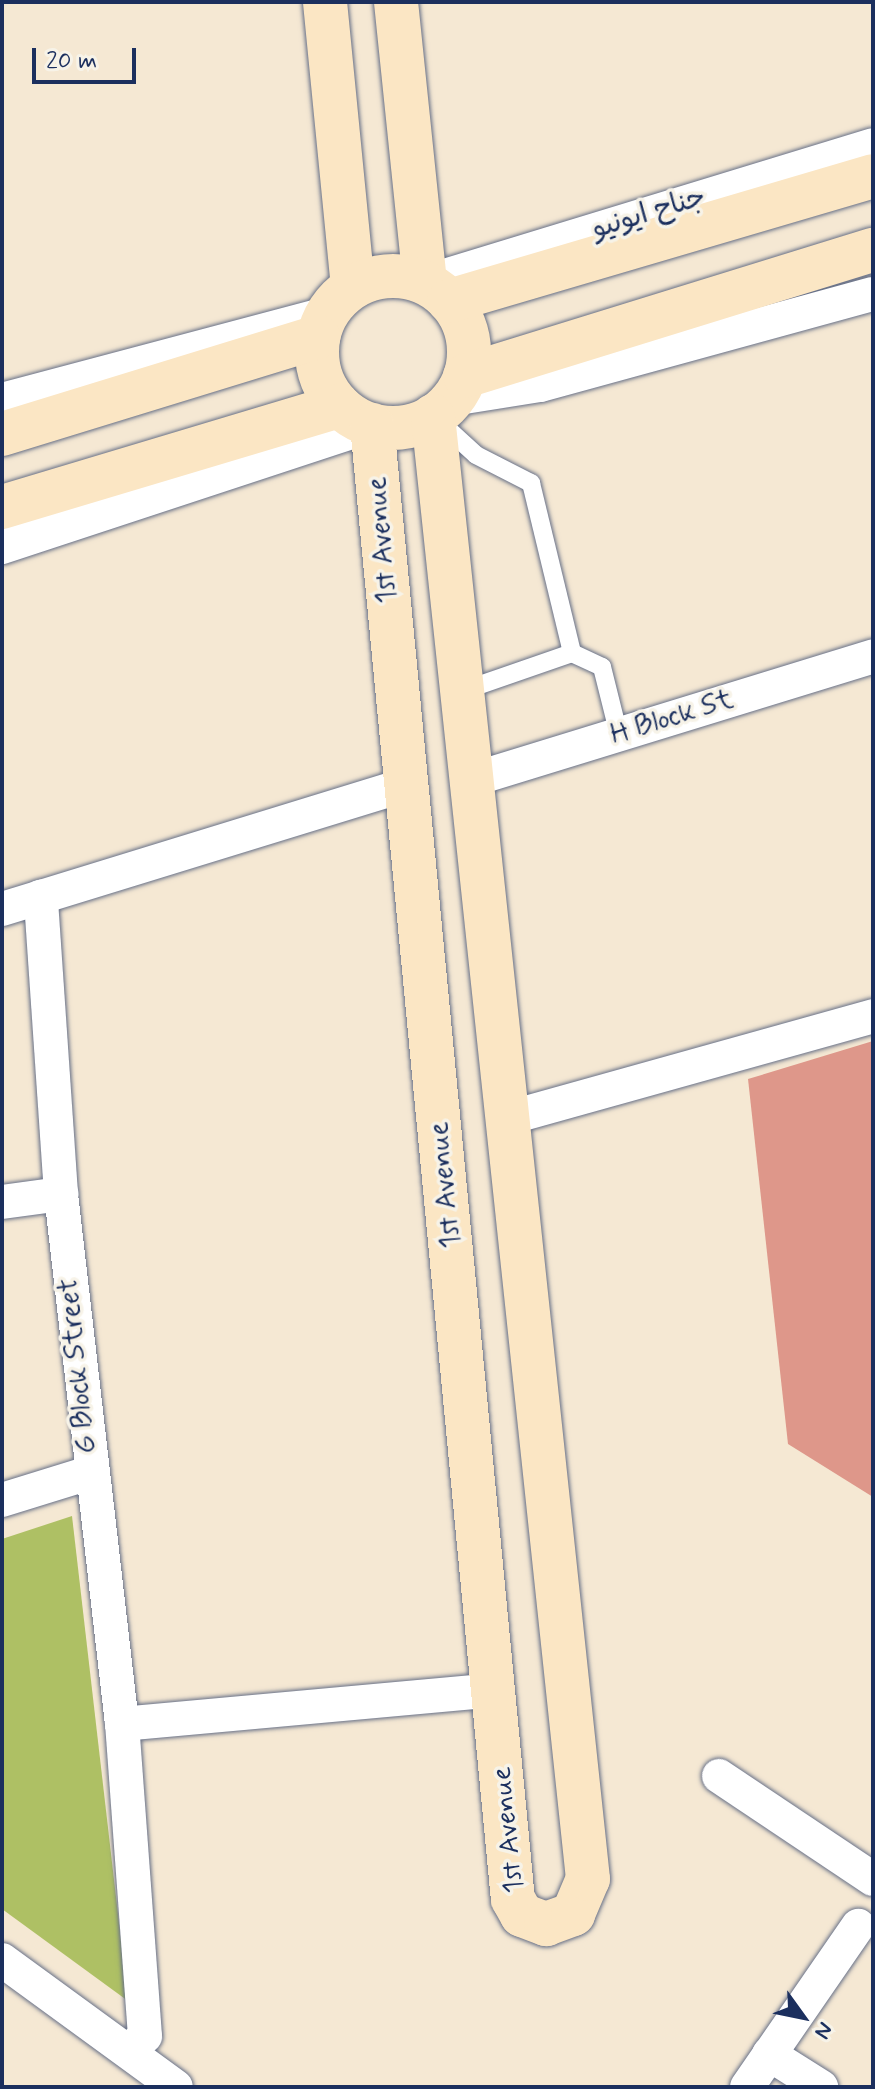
<!DOCTYPE html>
<meta charset="utf-8">
<style>
body{margin:0}
#map{position:relative;width:875px;height:2089px;overflow:hidden;background:#f5e8d3;font-family:Mynerve,"Playpen Sans Arabic",sans-serif}
div>[style]{position:absolute}
[style*='--x']{left:calc(var(--x)*1px);top:calc(var(--y)*1px);width:calc(var(--w)*1px);rotate:calc(var(--a)*1deg)}
.green>*{inset:0;background:#aec064}
.building>*{inset:0;background:#de978a}
.roads{filter:drop-shadow(0 0 2px #677087) drop-shadow(0 0 2px #677087)}
.lane>*{height:18px;margin:-9px;padding:0 9px;transform-origin:9px;border-radius:9px;background:#fff}
.street>*{height:34px;margin:-17px;padding:0 17px;transform-origin:17px;border-radius:17px;background:#fff}
.secondary>*{height:44px;margin:-22px;padding:0 22px;transform-origin:22px;border-radius:22px;background:#fbe6c4}
.secondary>.ring{margin:-22px;padding:0;box-sizing:content-box;background:none;border:44px solid #fbe6c4;border-radius:50%}
span{translate:-50% -50%;white-space:nowrap;text-align:center;line-height:1.15;-webkit-text-stroke:7px #f7f3e8;paint-order:stroke}
.street-label{font-size:28px;color:#1b2f5e}
.frame{position:absolute;inset:0;border:4px solid #1b2f5e;pointer-events:none}
.north{position:absolute;left:763px;top:1977px;width:80px;height:80px;-webkit-text-stroke:6px #f7f3e8;paint-order:stroke;rotate:123deg;font-size:22px;font-weight:700;line-height:32px;text-align:center;color:#1b2f5e}
.north::after{content:'';display:block;margin:auto;width:28px;height:36px;background:#1b2f5e;clip-path:polygon(50% 0,100% 100%,50% 72%,0 100%)}
.scale{position:absolute;left:32px;top:48px;width:104px;height:36px;box-sizing:border-box;border:4px solid #1b2f5e;border-top:0;padding-left:10px;font-size:24px;line-height:28px;white-space:nowrap;color:#1b2f5e;-webkit-text-stroke:6px #f7f3e8;paint-order:stroke}
</style>
<div id="map">
<div class="green">
<i style="clip-path:polygon(72px 1516px,128px 2001px,2px 1909px,2px 1539px)"></i>
</div>
<div class="building">
<i style="clip-path:polygon(873px 1041px,873px 1497px,788px 1444px,748px 1079px)"></i>
</div>
<div class="roads">
<div class="lane">
<i style="--x:441;--y:423;--w:47;--a:42.4"></i>
<i style="--x:476;--y:455;--w:62;--a:27"></i>
<i style="--x:531;--y:483;--w:175;--a:76.4"></i>
<i style="--x:572;--y:653;--w:116;--a:160.9"></i>
<i style="--x:572;--y:653;--w:33;--a:25"></i>
<i style="--x:602;--y:667;--w:70;--a:76"></i>
</div>
<div class="street">
<i style="--x:425;--y:282;--w:468;--a:-17"></i>
<i style="--x:452;--y:399;--w:89;--a:-9"></i>
<i style="--x:540;--y:385;--w:345;--a:-15.3"></i>
<i style="--x:2;--y:400;--w:335;--a:-14.9"></i>
<i style="--x:2;--y:547;--w:390;--a:-18.2"></i>
<i style="--x:471;--y:780;--w:421;--a:-17.1"></i>
<i style="--x:2;--y:909;--w:41;--a:-17.1"></i>
<i style="--x:508;--y:1118;--w:379;--a:-15.6"></i>
<i style="--x:2;--y:1202;--w:60;--a:-7.7"></i>
<i style="--x:2;--y:1500;--w:91;--a:-17.2"></i>
<i style="--x:122;--y:1724;--w:375;--a:-5.2"></i>
<i style="--x:719;--y:1776;--w:185;--a:33.8"></i>
<i style="--x:2;--y:1960;--w:215;--a:36.1"></i>
<i style="--x:129;--y:2050;--w:21;--a:-41"></i>
<i style="--x:145;--y:2036;--w:313;--a:-94.2"></i>
<i style="--x:122;--y:1724;--w:533;--a:-96.57"></i>
<i style="--x:61;--y:1194;--w:298;--a:-93.9"></i>
<i style="--x:41;--y:897;--w:380;--a:-17.1"></i>
<i style="--x:769;--y:2054;--w:62;--a:32.4"></i>
<i style="--x:747;--y:2087;--w:196;--a:-55.4"></i>
</div>
<div class="secondary">
<i style="--x:325;--y:2;--w:286;--a:84.4"></i>
<i style="--x:396;--y:2;--w:281;--a:84.1"></i>
<i class="ring" style="left:317px;top:276px;width:108px;height:108px"></i>
<i style="--x:449;--y:301;--w:442;--a:-16.4"></i>
<i style="--x:465;--y:376;--w:427;--a:-17.2"></i>
<i style="--x:372;--y:425;--w:1481;--a:84.54"></i>
<i style="--x:513;--y:1899;--w:18;--a:61"></i>
<i style="--x:522;--y:1915;--w:26;--a:21"></i>
<i style="--x:546;--y:1924;--w:29;--a:-20"></i>
<i style="--x:573;--y:1914;--w:38;--a:-67"></i>
<i style="--x:588;--y:1879;--w:1471;--a:-96.05"></i>
<i style="--x:2;--y:434;--w:331;--a:-17.1"></i>
<i style="--x:2;--y:507;--w:352;--a:-16.7"></i>
</div>
</div>
<div class="street-label">
<span style="left:649px;top:214px;rotate:-17deg">جناح ایونیو</span>
<span style="left:383px;top:540px;rotate:-95deg">1st Avenue</span>
<span style="left:672px;top:718px;rotate:-17deg">H Block St</span>
<span style="left:446px;top:1185px;rotate:-96deg">1st Avenue</span>
<span style="left:78px;top:1366px;rotate:-96deg">G Block Street</span>
<span style="left:509px;top:1830px;rotate:-96deg">1st Avenue</span>
</div>
<div class="frame"></div>
<div class="north">N</div>
<div class="scale">20 m</div>
</div>
